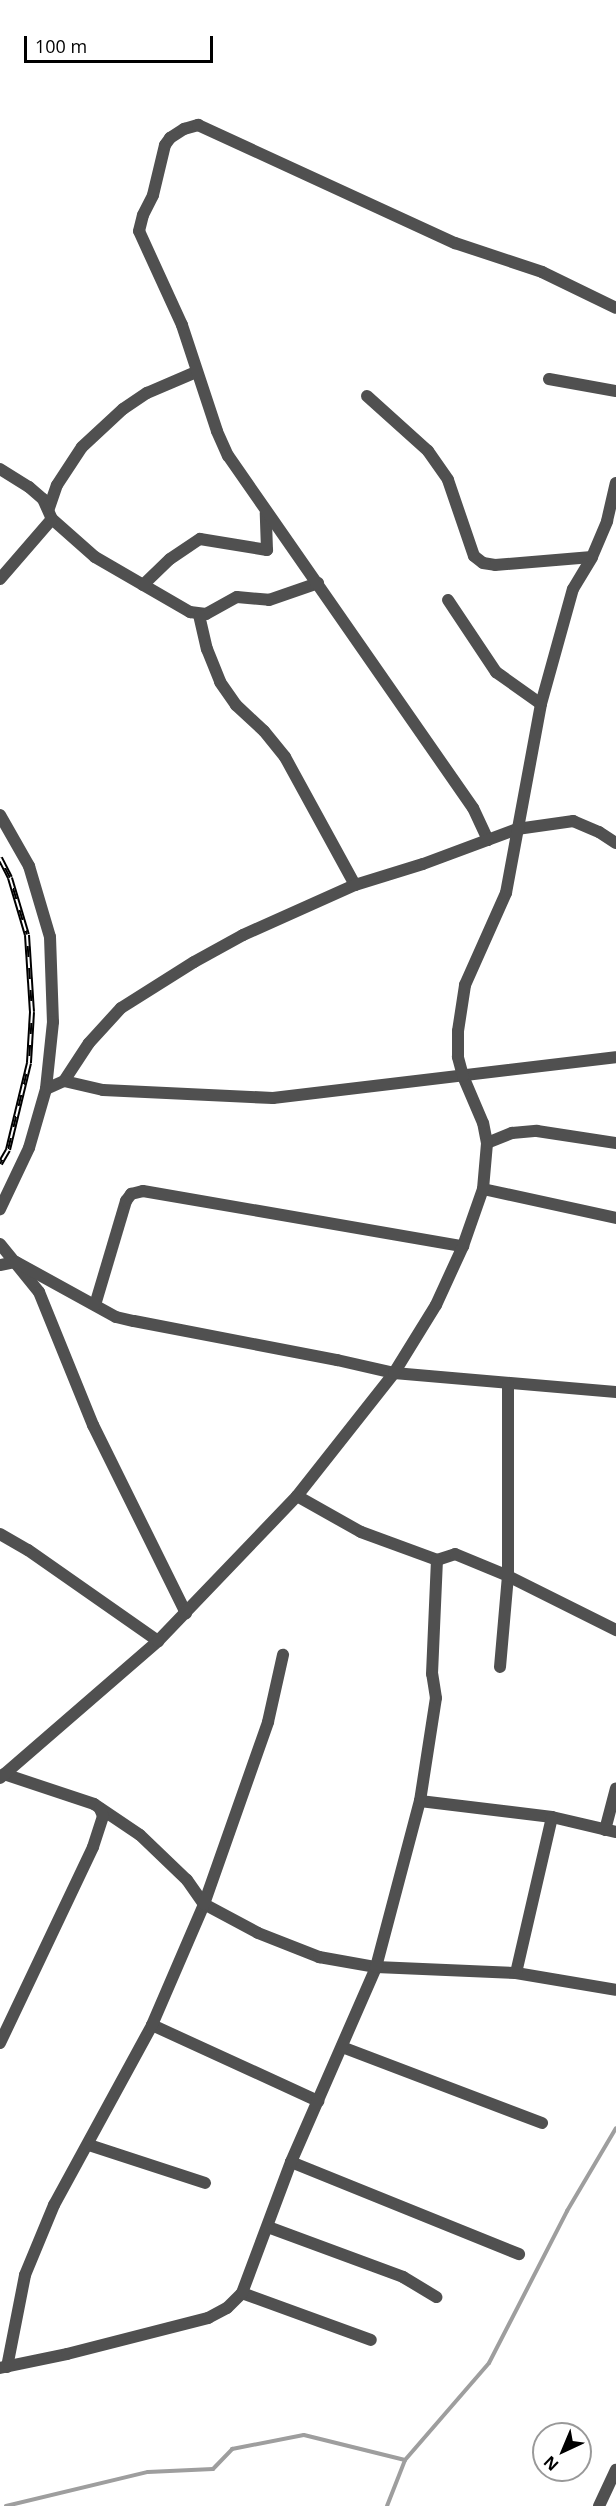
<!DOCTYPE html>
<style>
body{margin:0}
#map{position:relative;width:616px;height:2506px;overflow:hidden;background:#fff;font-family:"Open Sans",sans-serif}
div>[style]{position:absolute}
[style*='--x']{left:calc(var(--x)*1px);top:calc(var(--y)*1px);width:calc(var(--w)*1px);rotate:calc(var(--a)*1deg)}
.stream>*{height:4px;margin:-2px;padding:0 2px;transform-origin:2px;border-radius:2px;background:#9e9e9e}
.minor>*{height:12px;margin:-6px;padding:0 6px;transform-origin:6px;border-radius:6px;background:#505050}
.rail>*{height:6px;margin-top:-3px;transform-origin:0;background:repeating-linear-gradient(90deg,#fff 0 11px,#000 0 22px);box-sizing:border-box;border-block:2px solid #000}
span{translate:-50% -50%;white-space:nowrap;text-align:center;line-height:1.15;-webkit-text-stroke:4.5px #fff;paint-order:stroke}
.north{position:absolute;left:532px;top:2422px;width:60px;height:60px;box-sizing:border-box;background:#fff;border:2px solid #999;border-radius:50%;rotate:224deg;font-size:16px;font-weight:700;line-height:24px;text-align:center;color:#000}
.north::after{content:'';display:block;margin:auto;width:21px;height:27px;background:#000;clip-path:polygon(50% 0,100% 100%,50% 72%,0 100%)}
.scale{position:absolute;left:24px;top:36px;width:189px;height:27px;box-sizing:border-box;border:3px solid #000;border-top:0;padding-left:8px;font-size:18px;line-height:21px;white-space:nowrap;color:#000;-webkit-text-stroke:4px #fff;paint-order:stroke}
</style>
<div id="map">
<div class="stream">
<i style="--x:6;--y:2506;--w:146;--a:-13.5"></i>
<i style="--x:148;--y:2472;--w:65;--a:-2.6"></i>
<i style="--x:213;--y:2469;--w:28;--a:-46"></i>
<i style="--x:232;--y:2449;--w:73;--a:-11"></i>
<i style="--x:304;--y:2435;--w:104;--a:13.9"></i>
<i style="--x:387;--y:2506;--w:49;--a:-68.6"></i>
<i style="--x:405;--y:2460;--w:128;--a:-49.1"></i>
<i style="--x:489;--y:2363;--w:171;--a:-62.8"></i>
<i style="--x:567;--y:2211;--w:96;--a:-59.4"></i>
</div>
<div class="minor">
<i style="--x:549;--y:379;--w:68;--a:10.2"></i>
<i style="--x:367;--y:396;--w:82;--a:42"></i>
<i style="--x:428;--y:451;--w:35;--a:55"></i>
<i style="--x:448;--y:480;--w:80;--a:71.1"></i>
<i style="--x:474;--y:556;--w:11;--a:38"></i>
<i style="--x:483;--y:563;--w:12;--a:9"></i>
<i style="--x:495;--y:565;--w:97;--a:-4.7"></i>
<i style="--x:0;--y:469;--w:34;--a:32"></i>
<i style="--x:29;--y:487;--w:18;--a:41"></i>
<i style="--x:43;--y:499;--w:22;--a:66"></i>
<i style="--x:52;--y:519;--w:57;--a:41.5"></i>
<i style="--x:95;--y:557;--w:110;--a:30.1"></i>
<i style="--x:190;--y:612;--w:16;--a:7"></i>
<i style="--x:206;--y:614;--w:35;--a:-29"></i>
<i style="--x:237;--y:597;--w:32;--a:5"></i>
<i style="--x:269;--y:600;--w:52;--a:-19.1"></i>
<i style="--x:49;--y:508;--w:24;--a:-71"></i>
<i style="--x:57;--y:485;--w:45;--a:-56.7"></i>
<i style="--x:82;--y:447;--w:56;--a:-42.8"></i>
<i style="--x:123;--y:409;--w:29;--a:-34"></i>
<i style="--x:147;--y:393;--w:53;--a:-23.2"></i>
<i style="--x:0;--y:579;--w:79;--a:-49.1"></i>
<i style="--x:143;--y:585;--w:37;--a:-44"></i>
<i style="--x:170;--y:559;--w:36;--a:-34"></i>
<i style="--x:200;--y:539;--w:68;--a:9.3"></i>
<i style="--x:267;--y:550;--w:37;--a:-92"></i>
<i style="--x:448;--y:600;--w:87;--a:56.3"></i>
<i style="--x:496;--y:672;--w:55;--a:35.4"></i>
<i style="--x:199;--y:615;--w:35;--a:77"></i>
<i style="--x:207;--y:649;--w:35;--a:68"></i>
<i style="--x:220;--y:682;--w:28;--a:55"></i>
<i style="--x:236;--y:705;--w:38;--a:43"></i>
<i style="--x:264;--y:731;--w:33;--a:51"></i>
<i style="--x:285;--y:757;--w:146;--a:61.3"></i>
<i style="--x:0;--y:815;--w:59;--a:60.4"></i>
<i style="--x:29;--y:866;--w:74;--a:73.5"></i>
<i style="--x:50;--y:937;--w:85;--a:88"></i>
<i style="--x:53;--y:1022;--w:67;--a:96"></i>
<i style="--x:46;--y:1089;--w:61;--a:106.1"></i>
<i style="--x:29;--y:1148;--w:68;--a:115.4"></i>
<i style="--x:488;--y:840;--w:35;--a:-115"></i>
<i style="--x:473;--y:808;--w:429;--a:-124.8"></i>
<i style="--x:228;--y:456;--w:27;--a:-114"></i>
<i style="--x:217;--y:431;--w:112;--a:-108.3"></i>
<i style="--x:182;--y:325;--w:103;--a:-114.6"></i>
<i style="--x:139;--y:231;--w:16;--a:-76"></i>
<i style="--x:143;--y:215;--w:22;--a:-63"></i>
<i style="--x:153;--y:195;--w:51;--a:-76.5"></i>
<i style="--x:165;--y:145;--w:9;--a:-54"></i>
<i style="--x:170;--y:138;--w:17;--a:-33"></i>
<i style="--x:184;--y:129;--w:15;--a:-16"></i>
<i style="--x:198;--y:125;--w:283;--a:24.7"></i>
<i style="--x:455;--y:243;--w:92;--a:18.4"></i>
<i style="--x:542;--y:272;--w:82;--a:25.9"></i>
<i style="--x:64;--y:1081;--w:45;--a:-56.7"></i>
<i style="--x:89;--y:1043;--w:47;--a:-47.6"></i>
<i style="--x:121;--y:1008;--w:86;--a:-32.2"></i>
<i style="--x:194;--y:962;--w:56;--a:-28.9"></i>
<i style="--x:243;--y:935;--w:123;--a:-24.1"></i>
<i style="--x:355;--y:885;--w:71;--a:-17.2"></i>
<i style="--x:423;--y:864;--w:100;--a:-20.4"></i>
<i style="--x:517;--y:829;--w:57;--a:-8.1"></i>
<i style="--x:573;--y:821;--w:28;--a:23"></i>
<i style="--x:599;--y:832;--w:20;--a:33"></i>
<i style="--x:46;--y:1089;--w:20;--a:-24"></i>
<i style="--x:64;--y:1081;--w:40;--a:13"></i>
<i style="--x:103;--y:1090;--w:170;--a:2.7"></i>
<i style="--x:273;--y:1098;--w:345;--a:-6.8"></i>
<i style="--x:487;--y:1143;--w:27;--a:-22"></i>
<i style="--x:512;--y:1133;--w:25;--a:-5"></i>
<i style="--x:537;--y:1131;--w:80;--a:8.6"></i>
<i style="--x:483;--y:1189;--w:136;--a:12.3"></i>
<i style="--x:0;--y:1244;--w:62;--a:50.9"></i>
<i style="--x:39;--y:1292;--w:144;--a:67.9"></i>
<i style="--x:93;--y:1425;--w:210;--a:63.7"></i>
<i style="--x:0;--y:1265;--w:16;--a:-11"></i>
<i style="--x:16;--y:1262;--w:114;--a:28.8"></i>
<i style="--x:116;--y:1317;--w:18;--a:13"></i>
<i style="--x:134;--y:1321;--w:207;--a:10.9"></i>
<i style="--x:337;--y:1360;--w:58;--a:12.8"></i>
<i style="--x:394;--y:1373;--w:223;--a:4.9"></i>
<i style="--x:95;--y:1305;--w:109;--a:-73.4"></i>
<i style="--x:126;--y:1201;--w:9;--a:-54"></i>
<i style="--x:131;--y:1194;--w:12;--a:-14"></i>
<i style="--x:143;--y:1191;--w:325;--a:9.8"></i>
<i style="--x:297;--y:1496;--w:73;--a:29.4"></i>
<i style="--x:361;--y:1532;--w:81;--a:20.2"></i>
<i style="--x:0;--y:1534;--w:32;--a:30"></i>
<i style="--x:28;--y:1550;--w:159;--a:35"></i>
<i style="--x:437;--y:1560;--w:19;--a:-18"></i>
<i style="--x:455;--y:1554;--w:57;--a:22.5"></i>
<i style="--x:508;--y:1576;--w:121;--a:26.6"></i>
<i style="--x:500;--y:1667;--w:91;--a:-85"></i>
<i style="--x:508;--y:1576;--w:192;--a:-90"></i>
<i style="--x:4;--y:1774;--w:95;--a:18.4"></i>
<i style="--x:94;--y:1804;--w:55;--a:34"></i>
<i style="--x:140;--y:1835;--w:65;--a:43.8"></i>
<i style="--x:187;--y:1880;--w:29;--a:55"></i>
<i style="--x:204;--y:1904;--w:61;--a:28.2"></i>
<i style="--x:258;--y:1933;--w:66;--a:21.5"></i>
<i style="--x:319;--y:1957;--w:58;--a:10"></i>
<i style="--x:376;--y:1967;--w:140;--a:2.5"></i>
<i style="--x:516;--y:1973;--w:101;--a:9.6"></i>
<i style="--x:0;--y:1778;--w:209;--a:-40.9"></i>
<i style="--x:158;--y:1641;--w:201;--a:-46.2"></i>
<i style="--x:297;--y:1496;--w:157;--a:-51.7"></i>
<i style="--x:394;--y:1373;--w:80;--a:-58.3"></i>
<i style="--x:436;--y:1305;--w:65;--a:-65.4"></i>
<i style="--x:463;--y:1246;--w:60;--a:-70.7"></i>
<i style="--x:483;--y:1189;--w:46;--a:-85"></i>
<i style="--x:487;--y:1143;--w:20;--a:-101"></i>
<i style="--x:483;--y:1123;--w:51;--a:-113.1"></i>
<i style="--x:463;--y:1076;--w:20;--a:-105"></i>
<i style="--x:458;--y:1057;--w:26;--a:-90"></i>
<i style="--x:458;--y:1031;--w:47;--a:-81.3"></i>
<i style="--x:465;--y:985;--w:101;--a:-66"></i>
<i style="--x:506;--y:893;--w:192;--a:-79.5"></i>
<i style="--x:541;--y:704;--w:119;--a:-74.5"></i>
<i style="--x:573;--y:589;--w:37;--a:-59"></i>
<i style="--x:592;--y:557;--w:39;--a:-67"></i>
<i style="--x:607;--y:521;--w:39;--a:-77"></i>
<i style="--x:420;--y:1801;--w:133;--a:6.9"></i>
<i style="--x:552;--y:1817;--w:66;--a:13.2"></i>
<i style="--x:605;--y:1830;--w:43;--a:-75.3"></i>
<i style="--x:516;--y:1973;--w:160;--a:-77"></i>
<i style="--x:152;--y:2025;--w:183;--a:24.6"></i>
<i style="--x:0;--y:2043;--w:217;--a:-64.6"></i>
<i style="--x:93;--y:1847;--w:33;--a:-72"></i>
<i style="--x:103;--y:1816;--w:8;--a:-113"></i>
<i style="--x:342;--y:2047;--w:214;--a:20.8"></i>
<i style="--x:89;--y:2145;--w:122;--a:18.1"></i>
<i style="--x:291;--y:2162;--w:246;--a:22"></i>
<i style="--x:268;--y:2227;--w:144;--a:20.3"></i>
<i style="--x:403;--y:2277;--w:39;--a:31"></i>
<i style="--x:242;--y:2293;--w:137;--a:20"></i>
<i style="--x:7;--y:2367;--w:94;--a:-78.9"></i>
<i style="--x:25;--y:2275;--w:76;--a:-67.5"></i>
<i style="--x:54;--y:2205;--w:205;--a:-61.4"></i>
<i style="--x:152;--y:2025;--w:132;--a:-66.7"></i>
<i style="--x:204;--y:1904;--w:193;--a:-70.6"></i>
<i style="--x:268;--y:1722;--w:69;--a:-77.4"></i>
<i style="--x:0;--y:2368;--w:68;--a:-11.8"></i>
<i style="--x:67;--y:2354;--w:146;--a:-14.3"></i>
<i style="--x:208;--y:2318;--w:21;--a:-28"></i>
<i style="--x:227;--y:2308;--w:21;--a:-45"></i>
<i style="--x:242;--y:2293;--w:140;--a:-69.5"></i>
<i style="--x:291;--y:2162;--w:213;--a:-66.4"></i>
<i style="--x:376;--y:1967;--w:172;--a:-75.2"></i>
<i style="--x:420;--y:1801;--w:104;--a:-81.2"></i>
<i style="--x:436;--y:1698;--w:24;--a:-99"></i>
<i style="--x:432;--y:1674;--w:114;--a:-87.5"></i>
<i style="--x:599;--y:2506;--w:40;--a:-65"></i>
</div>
<div class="rail">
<i style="--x:0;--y:858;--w:22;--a:63"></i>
<i style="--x:10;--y:878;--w:59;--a:73.4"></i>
<i style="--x:27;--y:935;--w:77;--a:86.3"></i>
<i style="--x:32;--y:1012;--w:51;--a:93.4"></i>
<i style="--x:29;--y:1063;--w:89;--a:103.6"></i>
<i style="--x:8;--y:1150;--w:16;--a:120"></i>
</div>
<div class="north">N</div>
<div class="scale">100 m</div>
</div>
